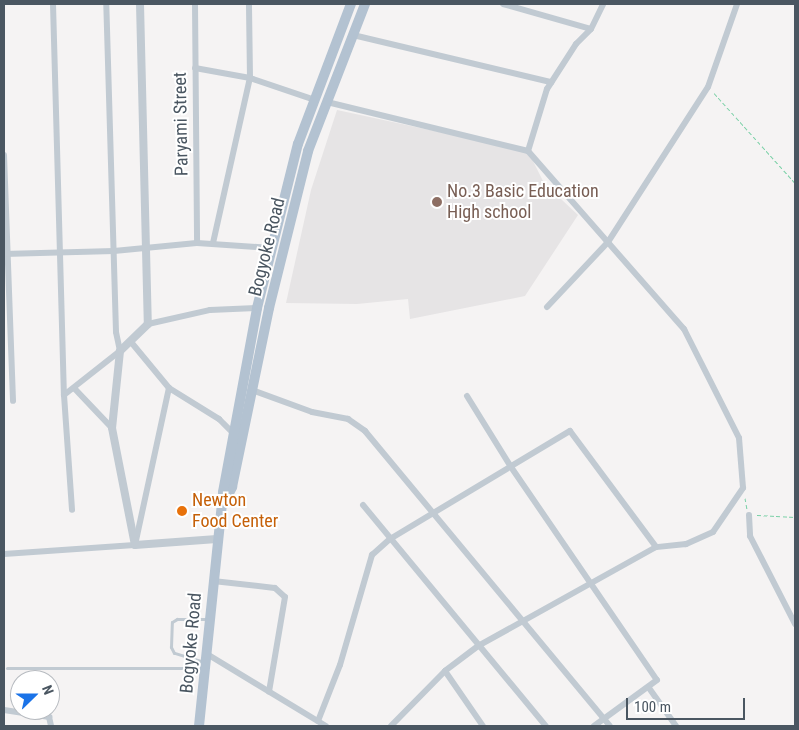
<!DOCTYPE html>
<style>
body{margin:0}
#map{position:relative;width:799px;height:730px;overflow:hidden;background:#f5f3f3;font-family:"Roboto Condensed",sans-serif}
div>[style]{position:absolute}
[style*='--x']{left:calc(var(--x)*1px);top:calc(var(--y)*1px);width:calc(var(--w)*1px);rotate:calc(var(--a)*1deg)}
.education>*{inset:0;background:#e6e4e5}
.path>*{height:1px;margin-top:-0.5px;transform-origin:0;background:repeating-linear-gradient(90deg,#7ad0a6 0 4px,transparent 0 6.5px)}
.service>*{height:3px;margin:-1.5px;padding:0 1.5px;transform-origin:1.5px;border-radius:1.5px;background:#c1cad2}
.minor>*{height:6px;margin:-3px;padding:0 3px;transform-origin:3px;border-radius:3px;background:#c1cad2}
.tertiary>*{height:8px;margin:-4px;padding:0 4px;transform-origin:4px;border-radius:4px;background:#c1cad2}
.primary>*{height:10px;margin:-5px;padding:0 5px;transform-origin:5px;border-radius:5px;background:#b3c2d1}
.dots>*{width:14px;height:14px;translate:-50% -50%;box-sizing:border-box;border:2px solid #fff;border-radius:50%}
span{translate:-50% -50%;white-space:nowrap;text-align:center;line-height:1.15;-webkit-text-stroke:4px #fff;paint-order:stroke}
.street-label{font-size:18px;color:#4a5661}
.education-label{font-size:18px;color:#785e54}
.left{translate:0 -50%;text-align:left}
.food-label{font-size:18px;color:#c56008}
.frame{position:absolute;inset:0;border:5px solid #4a5661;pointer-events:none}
.north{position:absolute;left:10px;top:670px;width:50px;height:50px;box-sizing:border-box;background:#fff;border:1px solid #b7bbc0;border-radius:50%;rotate:68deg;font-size:14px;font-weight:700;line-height:20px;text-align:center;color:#4a5661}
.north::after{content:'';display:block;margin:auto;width:18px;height:22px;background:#1a73e8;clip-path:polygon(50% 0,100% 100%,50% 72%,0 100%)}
.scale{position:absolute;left:626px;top:698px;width:119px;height:22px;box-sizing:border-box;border:2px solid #4a5661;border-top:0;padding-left:6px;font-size:15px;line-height:18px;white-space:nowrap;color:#4a5661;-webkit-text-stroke:4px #fff;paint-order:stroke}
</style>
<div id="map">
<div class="education">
<i style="clip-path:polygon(337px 110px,528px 151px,544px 183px,578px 215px,525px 296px,410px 319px,408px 299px,357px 304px,286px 303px,311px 190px)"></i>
</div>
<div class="path">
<i style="--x:714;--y:93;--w:121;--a:48"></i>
<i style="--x:745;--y:498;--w:11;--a:80"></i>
<i style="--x:757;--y:515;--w:38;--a:3"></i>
</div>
<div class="service">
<i style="--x:204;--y:662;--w:31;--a:-163"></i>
<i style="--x:174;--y:653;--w:7;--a:-117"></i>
<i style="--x:171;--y:647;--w:25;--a:-88"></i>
<i style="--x:172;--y:622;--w:6;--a:-31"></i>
<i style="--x:177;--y:619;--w:32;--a:0"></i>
<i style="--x:7;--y:668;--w:195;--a:0"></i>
</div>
<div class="minor">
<i style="--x:53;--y:4;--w:391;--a:88.4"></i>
<i style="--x:64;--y:395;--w:115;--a:86"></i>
<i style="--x:195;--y:4;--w:239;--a:89.5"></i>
<i style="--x:503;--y:4;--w:91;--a:15.9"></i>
<i style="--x:353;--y:35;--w:204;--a:13.4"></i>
<i style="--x:195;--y:68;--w:56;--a:10.3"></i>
<i style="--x:250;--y:78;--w:69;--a:18.7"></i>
<i style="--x:327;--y:102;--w:207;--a:13.7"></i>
<i style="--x:528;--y:151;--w:237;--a:48.8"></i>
<i style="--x:684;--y:329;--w:122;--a:63.2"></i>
<i style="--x:739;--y:438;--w:50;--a:85.4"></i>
<i style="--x:743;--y:488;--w:53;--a:124.3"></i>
<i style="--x:713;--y:532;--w:30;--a:156"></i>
<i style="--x:686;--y:544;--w:30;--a:174"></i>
<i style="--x:656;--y:547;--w:204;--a:150.9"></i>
<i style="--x:478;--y:646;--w:41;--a:142.9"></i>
<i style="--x:445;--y:671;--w:77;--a:134.5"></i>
<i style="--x:528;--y:151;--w:65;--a:-73"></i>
<i style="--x:547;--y:89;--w:54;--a:-57.2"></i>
<i style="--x:576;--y:44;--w:21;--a:-45"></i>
<i style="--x:591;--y:29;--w:28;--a:-64"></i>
<i style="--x:4;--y:155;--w:246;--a:87.9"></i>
<i style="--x:213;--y:243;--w:169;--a:-77.4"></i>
<i style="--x:250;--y:78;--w:74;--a:-90.8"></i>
<i style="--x:4;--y:254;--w:110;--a:-1.6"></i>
<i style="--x:114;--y:251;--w:83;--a:-5.5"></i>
<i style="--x:197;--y:243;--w:75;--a:3.8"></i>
<i style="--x:547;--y:307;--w:89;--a:-46.8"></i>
<i style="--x:608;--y:242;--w:184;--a:-57.2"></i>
<i style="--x:708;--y:87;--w:88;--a:-70.7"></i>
<i style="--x:148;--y:324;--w:64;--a:-12.7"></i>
<i style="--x:210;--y:310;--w:47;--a:-2.4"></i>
<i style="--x:131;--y:342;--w:60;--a:50.4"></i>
<i style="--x:169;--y:388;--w:59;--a:31.8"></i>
<i style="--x:219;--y:419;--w:20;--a:45"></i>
<i style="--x:74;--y:388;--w:55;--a:46.5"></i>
<i style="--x:252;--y:390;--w:64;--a:20.1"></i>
<i style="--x:312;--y:412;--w:37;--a:11"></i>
<i style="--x:348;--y:419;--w:21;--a:35"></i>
<i style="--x:365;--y:431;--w:383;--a:50.3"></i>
<i style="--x:64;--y:395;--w:71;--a:-38.2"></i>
<i style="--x:120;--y:351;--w:19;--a:-102"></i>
<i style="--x:116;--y:332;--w:328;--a:-91.7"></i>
<i style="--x:467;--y:396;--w:84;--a:58.2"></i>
<i style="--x:511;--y:467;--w:258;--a:55.6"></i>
<i style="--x:657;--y:680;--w:78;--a:143.9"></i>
<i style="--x:363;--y:505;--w:287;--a:50.4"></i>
<i style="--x:749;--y:515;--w:21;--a:87"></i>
<i style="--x:750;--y:536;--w:99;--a:62.9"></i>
<i style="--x:4;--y:554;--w:131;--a:-3.9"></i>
<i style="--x:135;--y:545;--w:161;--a:-77.8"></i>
<i style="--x:213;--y:581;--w:62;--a:6.4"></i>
<i style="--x:275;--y:588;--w:13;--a:42"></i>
<i style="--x:285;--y:597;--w:96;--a:99.6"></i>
<i style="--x:207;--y:654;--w:139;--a:31.2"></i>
<i style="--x:445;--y:671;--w:67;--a:55.4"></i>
<i style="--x:649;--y:688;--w:47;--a:54.6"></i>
<i style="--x:4;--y:710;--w:46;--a:8.8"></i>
<i style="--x:49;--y:717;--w:9;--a:77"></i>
<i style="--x:318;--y:721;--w:60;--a:-68.6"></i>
<i style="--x:340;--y:665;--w:115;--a:-73.8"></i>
<i style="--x:372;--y:555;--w:24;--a:-42"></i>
<i style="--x:390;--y:539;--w:210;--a:-31"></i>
<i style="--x:570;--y:431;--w:144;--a:53.4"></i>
</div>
<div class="tertiary">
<i style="--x:140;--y:4;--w:320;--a:88.6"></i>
<i style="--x:148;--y:324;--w:39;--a:136"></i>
<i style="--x:120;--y:351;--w:77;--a:95.9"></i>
<i style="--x:112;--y:428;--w:119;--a:78.9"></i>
<i style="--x:135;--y:545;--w:82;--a:-4.2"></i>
</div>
<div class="primary">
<i style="--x:225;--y:501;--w:16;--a:-63"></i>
<i style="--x:232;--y:487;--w:183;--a:-78.3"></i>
<i style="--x:269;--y:308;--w:162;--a:-76"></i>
<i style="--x:308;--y:151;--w:158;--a:-68.8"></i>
<i style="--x:199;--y:726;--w:235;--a:-84.1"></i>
<i style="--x:223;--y:492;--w:187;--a:-79.5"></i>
<i style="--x:257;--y:308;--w:169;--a:-76"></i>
<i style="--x:298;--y:144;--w:150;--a:-69.3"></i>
</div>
<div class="dots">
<i style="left:437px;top:202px;background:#8d6e63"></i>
<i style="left:182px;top:511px;background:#e8710a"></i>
</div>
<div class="street-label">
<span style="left:181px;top:124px;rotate:-91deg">Paryami Street</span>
<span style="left:267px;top:247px;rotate:-76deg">Bogyoke Road</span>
<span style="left:191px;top:643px;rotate:-85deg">Bogyoke Road</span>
</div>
<div class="education-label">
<span class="left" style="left:447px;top:202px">No.3 Basic Education<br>High school</span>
</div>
<div class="food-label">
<span class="left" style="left:192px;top:511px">Newton<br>Food Center</span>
</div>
<div class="frame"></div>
<div class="north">N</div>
<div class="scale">100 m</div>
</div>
